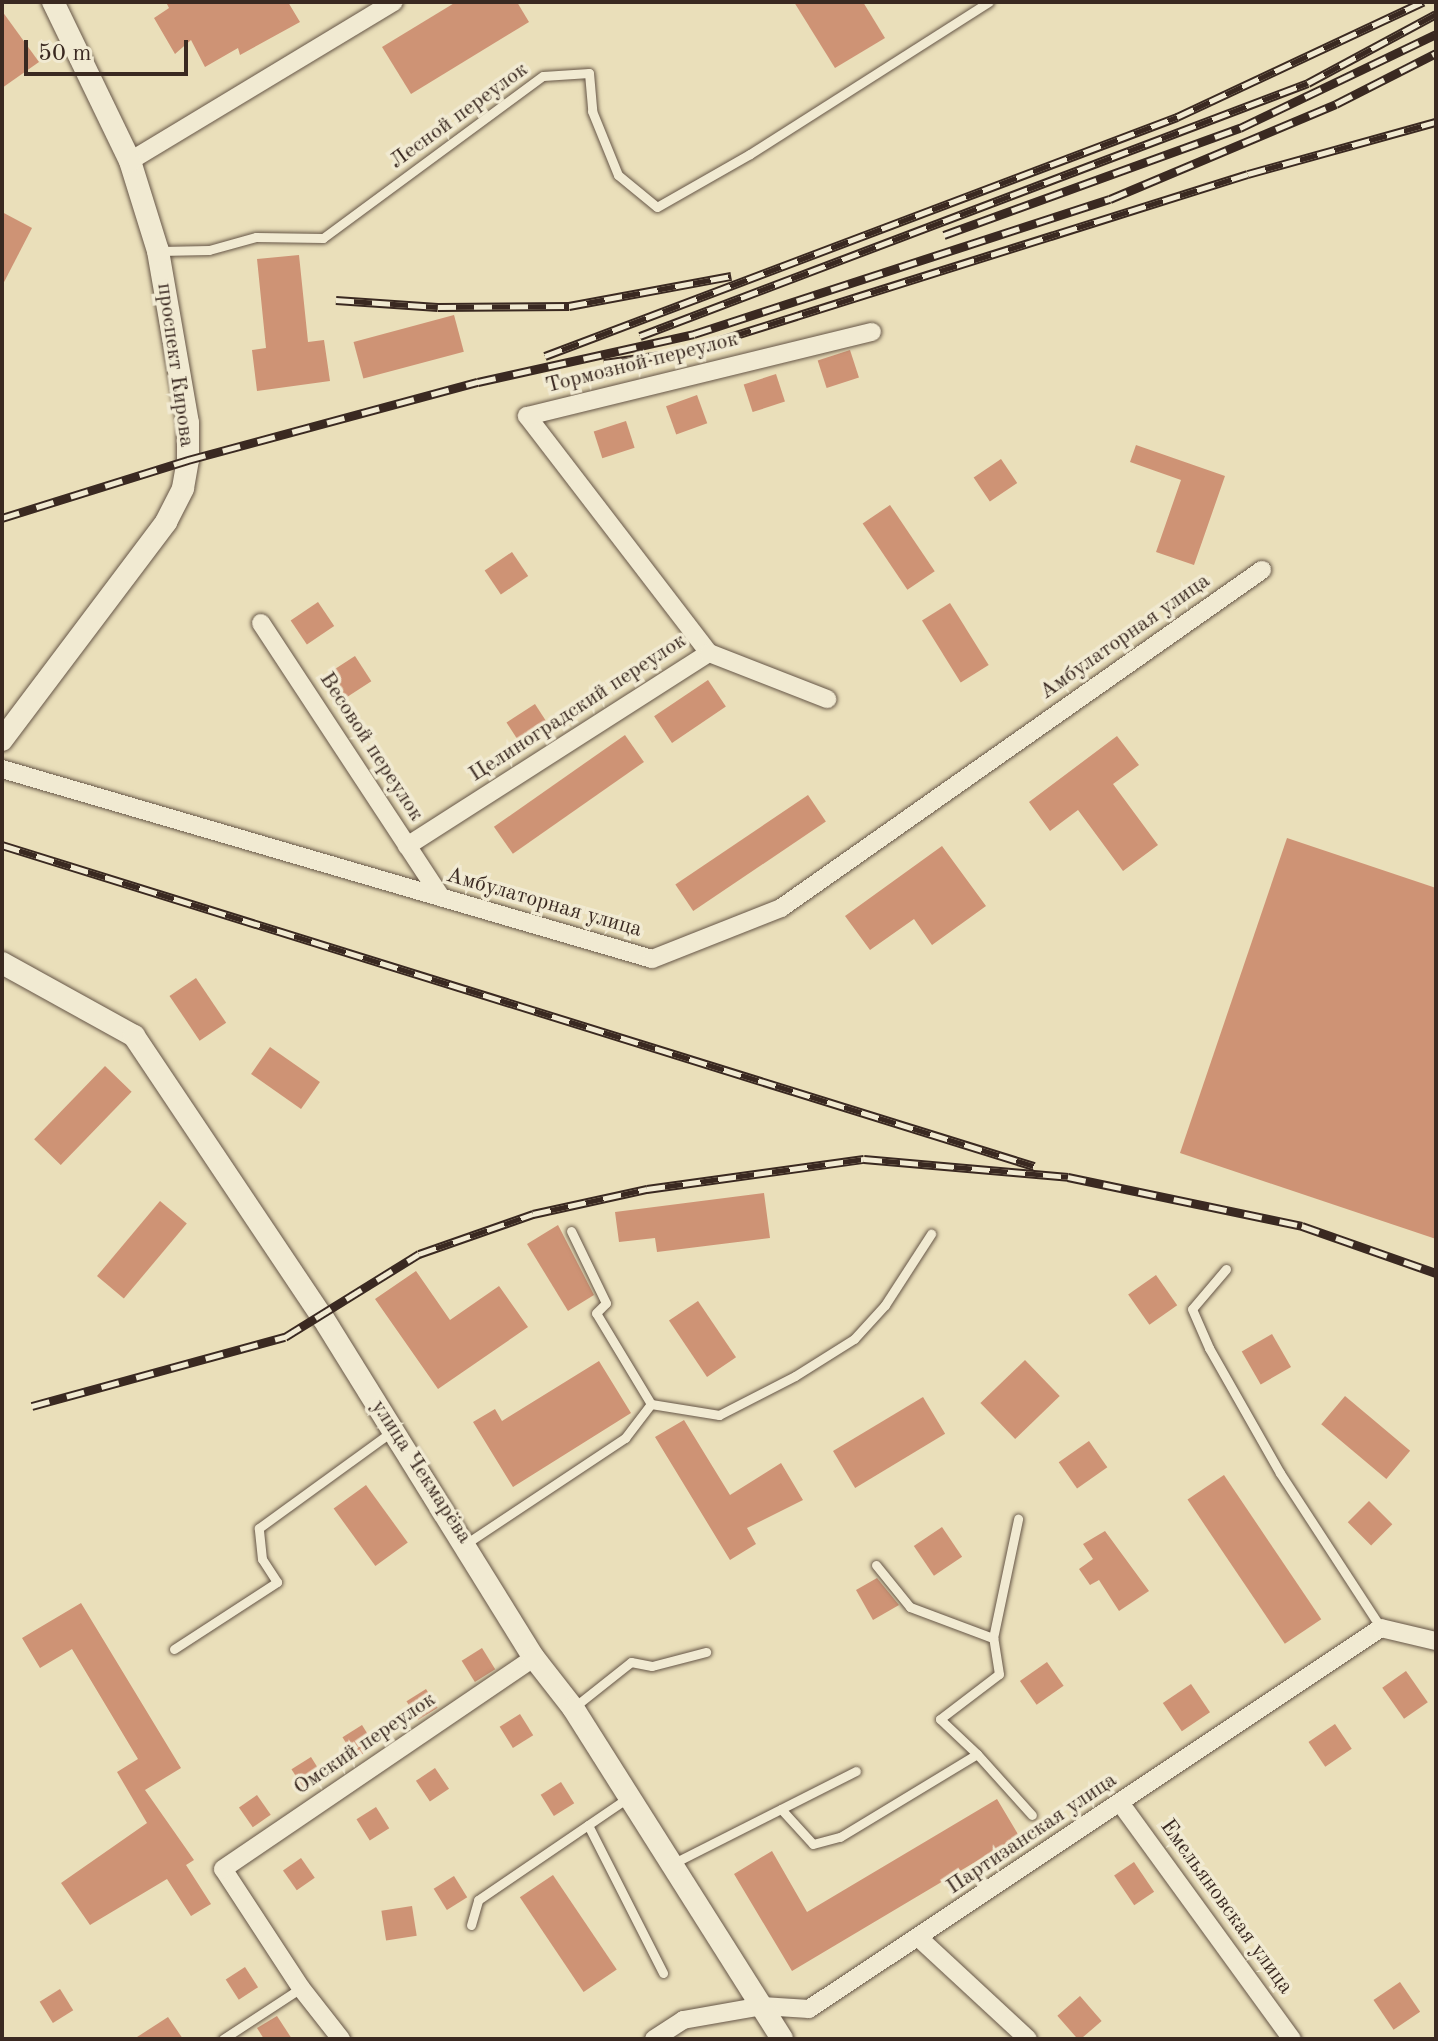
<!DOCTYPE html>
<meta charset="utf-8">
<style>
body{margin:0}
#map{position:relative;width:1438px;height:2041px;overflow:hidden;background:#eadfba;font-family:"Old Standard TT",serif}
div>[style]{position:absolute}
[style*='--x']{left:calc(var(--x)*1px);top:calc(var(--y)*1px);width:calc(var(--w)*1px);rotate:calc(var(--a)*1deg)}
.building>*{inset:0;background:#ce9375;transform-origin:0 0}
.roads{filter:drop-shadow(0 0 2px #665647) drop-shadow(0 0 2px #665647)}
.service>*{height:9px;margin:-4.5px;padding:0 4.5px;transform-origin:4.5px;border-radius:4.5px;background:#f1ead2}
.minor>*{height:18px;margin:-9px;padding:0 9px;transform-origin:9px;border-radius:9px;background:#f1ead2}
.tertiary>*{height:22px;margin:-11px;padding:0 11px;transform-origin:11px;border-radius:11px;background:#f1ead2}
.rail>*{height:9px;margin-top:-4.5px;transform-origin:0;background:repeating-linear-gradient(90deg,#f1ead2 0 18px,#3a2921 0 36px);box-sizing:border-box;border-block:2px solid #3a2921}
span{translate:-50% -50%;white-space:nowrap;text-align:center;line-height:1.15;-webkit-text-stroke:7px #f1ead2;paint-order:stroke}
.street-label{font-size:22px;color:#3a2921}
.frame{position:absolute;inset:0;border:4px solid #3a2921;pointer-events:none}
.scale{position:absolute;left:24px;top:40px;width:164px;height:36px;box-sizing:border-box;border:4px solid #3a2921;border-top:0;padding-left:10px;font-size:24px;line-height:28px;white-space:nowrap;color:#3a2921;-webkit-text-stroke:6px #f1ead2;paint-order:stroke}
</style>
<div id="map">
<div class="building">
<i style="clip-path:polygon(166px 2px,288px 2px,300px 22px,240px 55px,238px 48px,205px 67px,191px 40px,175px 54px,154px 18px,169px 8px)"></i>
<i style="clip-path:polygon(456px 2px,517px 2px,529px 22px,411px 94px,382px 47px)"></i>
<i style="clip-path:polygon(794px 2px,863px 2px,885px 38px,835px 68px)"></i>
<i style="clip-path:polygon(2px 11px,39px 62px,2px 88px)"></i>
<i style="clip-path:polygon(2px 212px,32px 228px,2px 286px)"></i>
<i style="clip-path:polygon(299px 255px,308px 342px,324px 340px,330px 381px,257px 391px,252px 350px,266px 348px,257px 259px)"></i>
<i style="left:454px;top:315px;width:38px;height:104px;rotate:75deg"></i>
<i style="left:850px;top:350px;width:29px;height:34px;rotate:72deg"></i>
<i style="left:776px;top:374px;width:29px;height:34px;rotate:72deg"></i>
<i style="left:697px;top:395px;width:30px;height:33px;rotate:70deg"></i>
<i style="left:626px;top:421px;width:28px;height:34px;rotate:72deg"></i>
<i style="clip-path:polygon(1136px 445px,1225px 476px,1194px 565px,1156px 552px,1181px 480px,1130px 462px)"></i>
<i style="left:1001px;top:459px;width:29px;height:33px;rotate:56deg"></i>
<i style="left:890px;top:505px;width:80px;height:33px;rotate:56deg"></i>
<i style="left:512px;top:552px;width:29px;height:33px;rotate:56deg"></i>
<i style="left:318px;top:602px;width:29px;height:33px;rotate:56deg"></i>
<i style="left:950px;top:603px;width:73px;height:33px;rotate:58deg"></i>
<i style="left:355px;top:656px;width:30px;height:34px;rotate:57deg"></i>
<i style="left:708px;top:680px;width:32px;height:65px;rotate:56deg"></i>
<i style="left:535px;top:704px;width:30px;height:34px;rotate:57deg"></i>
<i style="left:625px;top:735px;width:33px;height:160px;rotate:55deg"></i>
<i style="clip-path:polygon(1117px 736px,1139px 765px,1113px 784px,1158px 845px,1123px 871px,1078px 810px,1050px 831px,1029px 802px)"></i>
<i style="left:808px;top:795px;width:32px;height:160px;rotate:56deg"></i>
<i style="clip-path:polygon(1287px 838px,1436px 888px,1436px 1239px,1180px 1153px)"></i>
<i style="clip-path:polygon(942px 846px,986px 906px,932px 945px,914px 919px,870px 950px,845px 916px)"></i>
<i style="left:196px;top:978px;width:54px;height:32px;rotate:56deg"></i>
<i style="left:270px;top:1047px;width:61px;height:33px;rotate:35deg"></i>
<i style="left:105px;top:1066px;width:37px;height:102px;rotate:44deg"></i>
<i style="clip-path:polygon(764px 1193px,770px 1238px,657px 1252px,655px 1238px,619px 1242px,615px 1212px)"></i>
<i style="left:160px;top:1201px;width:35px;height:98px;rotate:40deg"></i>
<i style="clip-path:polygon(558px 1225px,594px 1295px,568px 1311px,527px 1244px)"></i>
<i style="clip-path:polygon(416px 1271px,450px 1320px,499px 1286px,528px 1327px,438px 1389px,375px 1299px)"></i>
<i style="left:1156px;top:1275px;width:37px;height:34px;rotate:55deg"></i>
<i style="left:698px;top:1301px;width:68px;height:35px;rotate:56deg"></i>
<i style="left:1272px;top:1334px;width:38px;height:35px;rotate:60deg"></i>
<i style="left:1025px;top:1360px;width:50px;height:62px;rotate:46deg"></i>
<i style="clip-path:polygon(599px 1361px,631px 1413px,513px 1487px,473px 1422px,495px 1409px,502px 1421px)"></i>
<i style="left:1345px;top:1396px;width:85px;height:37px;rotate:40deg"></i>
<i style="left:923px;top:1397px;width:43px;height:105px;rotate:59deg"></i>
<i style="clip-path:polygon(684px 1420px,730px 1495px,781px 1463px,803px 1500px,747px 1528px,756px 1544px,730px 1560px,655px 1437px)"></i>
<i style="left:1089px;top:1441px;width:32px;height:37px;rotate:55deg"></i>
<i style="left:1224px;top:1475px;width:174px;height:44px;rotate:56deg"></i>
<i style="left:366px;top:1485px;width:71px;height:40px;rotate:54deg"></i>
<i style="left:1369px;top:1501px;width:33px;height:30px;rotate:45deg"></i>
<i style="left:942px;top:1527px;width:36px;height:34px;rotate:56deg"></i>
<i style="clip-path:polygon(1105px 1531px,1149px 1591px,1119px 1611px,1099px 1580px,1090px 1585px,1079px 1569px,1093px 1559px,1083px 1544px)"></i>
<i style="clip-path:polygon(877px 1578px,899px 1605px,873px 1620px,856px 1590px)"></i>
<i style="clip-path:polygon(81px 1603px,181px 1768px,145px 1790px,194px 1860px,186px 1865px,211px 1904px,191px 1916px,167px 1879px,90px 1925px,61px 1883px,147px 1823px,117px 1772px,138px 1759px,72px 1649px,40px 1668px,22px 1638px)"></i>
<i style="left:482px;top:1648px;width:25px;height:24px;rotate:58deg"></i>
<i style="left:1047px;top:1662px;width:29px;height:33px;rotate:55deg"></i>
<i style="left:1406px;top:1671px;width:38px;height:29px;rotate:55deg"></i>
<i style="left:1191px;top:1684px;width:34px;height:34px;rotate:56deg"></i>
<i style="left:426px;top:1689px;width:22px;height:23px;rotate:58deg"></i>
<i style="left:520px;top:1714px;width:25px;height:24px;rotate:58deg"></i>
<i style="left:1335px;top:1724px;width:30px;height:32px;rotate:56deg"></i>
<i style="left:362px;top:1725px;width:25px;height:23px;rotate:58deg"></i>
<i style="left:311px;top:1757px;width:25px;height:23px;rotate:58deg"></i>
<i style="left:435px;top:1768px;width:25px;height:23px;rotate:56deg"></i>
<i style="left:561px;top:1782px;width:25px;height:24px;rotate:58deg"></i>
<i style="left:257px;top:1795px;width:24px;height:22px;rotate:55deg"></i>
<i style="clip-path:polygon(997px 1799px,1019px 1836px,792px 1971px,734px 1874px,772px 1851px,807px 1912px)"></i>
<i style="left:376px;top:1807px;width:25px;height:23px;rotate:58deg"></i>
<i style="left:301px;top:1858px;width:24px;height:22px;rotate:55deg"></i>
<i style="left:1134px;top:1862px;width:36px;height:24px;rotate:56deg"></i>
<i style="left:553px;top:1875px;width:114px;height:40px;rotate:56deg"></i>
<i style="left:454px;top:1876px;width:25px;height:24px;rotate:58deg"></i>
<i style="left:412px;top:1906px;width:30px;height:31px;rotate:81deg"></i>
<i style="left:245px;top:1967px;width:24px;height:23px;rotate:57deg"></i>
<i style="left:1400px;top:1982px;width:36px;height:32px;rotate:56deg"></i>
<i style="left:60px;top:1989px;width:25px;height:24px;rotate:58deg"></i>
<i style="left:1080px;top:1996px;width:33px;height:30px;rotate:49deg"></i>
<i style="clip-path:polygon(277px 2016px,292px 2039px,264px 2039px,257px 2028px)"></i>
<i style="clip-path:polygon(168px 2017px,183px 2039px,134px 2039px)"></i>
</div>
<div class="roads">
<div class="service">
<i style="--x:160;--y:251;--w:49;--a:-1.2"></i>
<i style="--x:209;--y:250;--w:49;--a:-15.5"></i>
<i style="--x:256;--y:237;--w:67;--a:0.9"></i>
<i style="--x:323;--y:238;--w:273;--a:-36.4"></i>
<i style="--x:543;--y:76;--w:46;--a:-3.7"></i>
<i style="--x:589;--y:73;--w:38;--a:85"></i>
<i style="--x:592;--y:111;--w:69;--a:67.9"></i>
<i style="--x:618;--y:175;--w:50;--a:39.4"></i>
<i style="--x:657;--y:207;--w:107;--a:-29.7"></i>
<i style="--x:750;--y:154;--w:283;--a:-32.5"></i>
<i style="--x:1226;--y:1269;--w:52;--a:130.4"></i>
<i style="--x:1192;--y:1309;--w:43;--a:66.4"></i>
<i style="--x:1209;--y:1348;--w:144;--a:60.4"></i>
<i style="--x:1280;--y:1473;--w:185;--a:56.9"></i>
<i style="--x:651;--y:1404;--w:69;--a:9.2"></i>
<i style="--x:719;--y:1415;--w:85;--a:-27.2"></i>
<i style="--x:795;--y:1376;--w:70;--a:-32.1"></i>
<i style="--x:854;--y:1339;--w:46;--a:-47.6"></i>
<i style="--x:885;--y:1305;--w:85;--a:-57.1"></i>
<i style="--x:467;--y:1543;--w:190;--a:-33.6"></i>
<i style="--x:625;--y:1438;--w:43;--a:-52.6"></i>
<i style="--x:651;--y:1404;--w:106;--a:-121.1"></i>
<i style="--x:596;--y:1313;--w:14;--a:-45"></i>
<i style="--x:606;--y:1303;--w:80;--a:-115.9"></i>
<i style="--x:876;--y:1565;--w:54;--a:51"></i>
<i style="--x:910;--y:1607;--w:89;--a:20.5"></i>
<i style="--x:174;--y:1649;--w:123;--a:-33"></i>
<i style="--x:277;--y:1582;--w:27;--a:-123"></i>
<i style="--x:262;--y:1559;--w:31;--a:-96"></i>
<i style="--x:259;--y:1528;--w:163;--a:-36"></i>
<i style="--x:573;--y:1708;--w:74;--a:-38.4"></i>
<i style="--x:631;--y:1662;--w:21;--a:11"></i>
<i style="--x:652;--y:1666;--w:56;--a:-14.5"></i>
<i style="--x:977;--y:1754;--w:51;--a:-136.6"></i>
<i style="--x:940;--y:1719;--w:74;--a:-37.3"></i>
<i style="--x:999;--y:1674;--w:36;--a:-99"></i>
<i style="--x:993;--y:1638;--w:122;--a:-78.1"></i>
<i style="--x:781;--y:1809;--w:47;--a:47.6"></i>
<i style="--x:813;--y:1844;--w:28;--a:-15"></i>
<i style="--x:840;--y:1837;--w:160;--a:-31.2"></i>
<i style="--x:977;--y:1754;--w:82;--a:48"></i>
<i style="--x:588;--y:1825;--w:166;--a:63.1"></i>
<i style="--x:672;--y:1864;--w:206;--a:-26.8"></i>
<i style="--x:471;--y:1925;--w:26;--a:-74"></i>
<i style="--x:478;--y:1900;--w:183;--a:-34.3"></i>
<i style="--x:223;--y:2039;--w:93;--a:-33.2"></i>
</div>
<div class="minor">
<i style="--x:130;--y:161;--w:308;--a:-31.1"></i>
<i style="--x:261;--y:623;--w:328;--a:56.7"></i>
<i style="--x:709;--y:653;--w:299;--a:-127.5"></i>
<i style="--x:527;--y:416;--w:355;--a:-13.7"></i>
<i style="--x:2;--y:769;--w:677;--a:16.29"></i>
<i style="--x:652;--y:959;--w:139;--a:-21.6"></i>
<i style="--x:781;--y:908;--w:588;--a:-35.1"></i>
<i style="--x:407;--y:846;--w:358;--a:-32.6"></i>
<i style="--x:709;--y:653;--w:127;--a:21.3"></i>
<i style="--x:1121;--y:1804;--w:291;--a:54"></i>
<i style="--x:920;--y:1939;--w:147;--a:42.8"></i>
<i style="--x:341;--y:2039;--w:65;--a:-128.1"></i>
<i style="--x:301;--y:1988;--w:142;--a:-123.2"></i>
<i style="--x:223;--y:1869;--w:376;--a:-34.2"></i>
<i style="--x:654;--y:2039;--w:35;--a:-33"></i>
<i style="--x:683;--y:2020;--w:80;--a:-10"></i>
<i style="--x:762;--y:2006;--w:47;--a:3.7"></i>
<i style="--x:809;--y:2009;--w:687;--a:-33.67"></i>
<i style="--x:1381;--y:1628;--w:57;--a:13.3"></i>
</div>
<div class="tertiary">
<i style="--x:2;--y:740;--w:273;--a:-53"></i>
<i style="--x:166;--y:522;--w:38;--a:-63"></i>
<i style="--x:183;--y:488;--w:28;--a:-80"></i>
<i style="--x:188;--y:460;--w:37;--a:-90"></i>
<i style="--x:188;--y:423;--w:175;--a:-99.9"></i>
<i style="--x:158;--y:251;--w:94;--a:-107.3"></i>
<i style="--x:130;--y:161;--w:177;--a:-115.8"></i>
<i style="--x:2;--y:963;--w:151;--a:28.9"></i>
<i style="--x:134;--y:1036;--w:339;--a:56.2"></i>
<i style="--x:323;--y:1318;--w:400;--a:58.2"></i>
<i style="--x:534;--y:1658;--w:63;--a:52"></i>
<i style="--x:573;--y:1708;--w:391;--a:57.7"></i>
</div>
</div>
<div class="rail">
<i style="--x:944;--y:235;--w:315;--a:-19.9"></i>
<i style="--x:1240;--y:128;--w:217;--a:-25.6"></i>
<i style="--x:336;--y:300;--w:102;--a:3.9"></i>
<i style="--x:438;--y:307;--w:131;--a:-0.4"></i>
<i style="--x:569;--y:306;--w:165;--a:-10.5"></i>
<i style="--x:640;--y:336;--w:714;--a:-20.74"></i>
<i style="--x:1308;--y:83;--w:145;--a:-28.3"></i>
<i style="--x:545;--y:356;--w:676;--a:-20.71"></i>
<i style="--x:1177;--y:117;--w:272;--a:-25.1"></i>
<i style="--x:604;--y:363;--w:79;--a:-8"></i>
<i style="--x:682;--y:352;--w:593;--a:-17.46"></i>
<i style="--x:1248;--y:174;--w:195;--a:-15.5"></i>
<i style="--x:2;--y:518;--w:195;--a:-17.3"></i>
<i style="--x:188;--y:460;--w:300;--a:-15.1"></i>
<i style="--x:478;--y:382;--w:221;--a:-12.5"></i>
<i style="--x:694;--y:334;--w:437;--a:-18"></i>
<i style="--x:1110;--y:199;--w:245;--a:-22.8"></i>
<i style="--x:1336;--y:104;--w:112;--a:-27"></i>
<i style="--x:2;--y:845;--w:1081;--a:17.28"></i>
<i style="--x:32;--y:1406;--w:262;--a:-15.3"></i>
<i style="--x:285;--y:1337;--w:158;--a:-31.8"></i>
<i style="--x:419;--y:1254;--w:121;--a:-19.3"></i>
<i style="--x:533;--y:1214;--w:117;--a:-12.4"></i>
<i style="--x:647;--y:1189;--w:219;--a:-7.9"></i>
<i style="--x:864;--y:1159;--w:205;--a:5"></i>
<i style="--x:1068;--y:1177;--w:239;--a:11.8"></i>
<i style="--x:1302;--y:1226;--w:142;--a:19.3"></i>
</div>
<div class="street-label">
<span style="left:459px;top:116px;rotate:-36deg">Лесной переулок</span>
<span style="left:642px;top:363px;rotate:-14deg">Тормозной переулок</span>
<span style="left:175px;top:365px;rotate:82deg">проспект Кирова</span>
<span style="left:1125px;top:637px;rotate:-35deg">Амбулаторная улица</span>
<span style="left:578px;top:708px;rotate:-33deg">Целиноградский переулок</span>
<span style="left:371px;top:747px;rotate:57deg">Весовой переулок</span>
<span style="left:544px;top:903px;rotate:16deg">Амбулаторная улица</span>
<span style="left:421px;top:1472px;rotate:57deg">улица Чекмарёва</span>
<span style="left:365px;top:1744px;rotate:-34deg">Омский переулок</span>
<span style="left:1032px;top:1834px;rotate:-34deg">Партизанская улица</span>
<span style="left:1226px;top:1907px;rotate:54deg">Емельяновская улица</span>
</div>
<div class="frame"></div>
<div class="scale">50 m</div>
</div>
